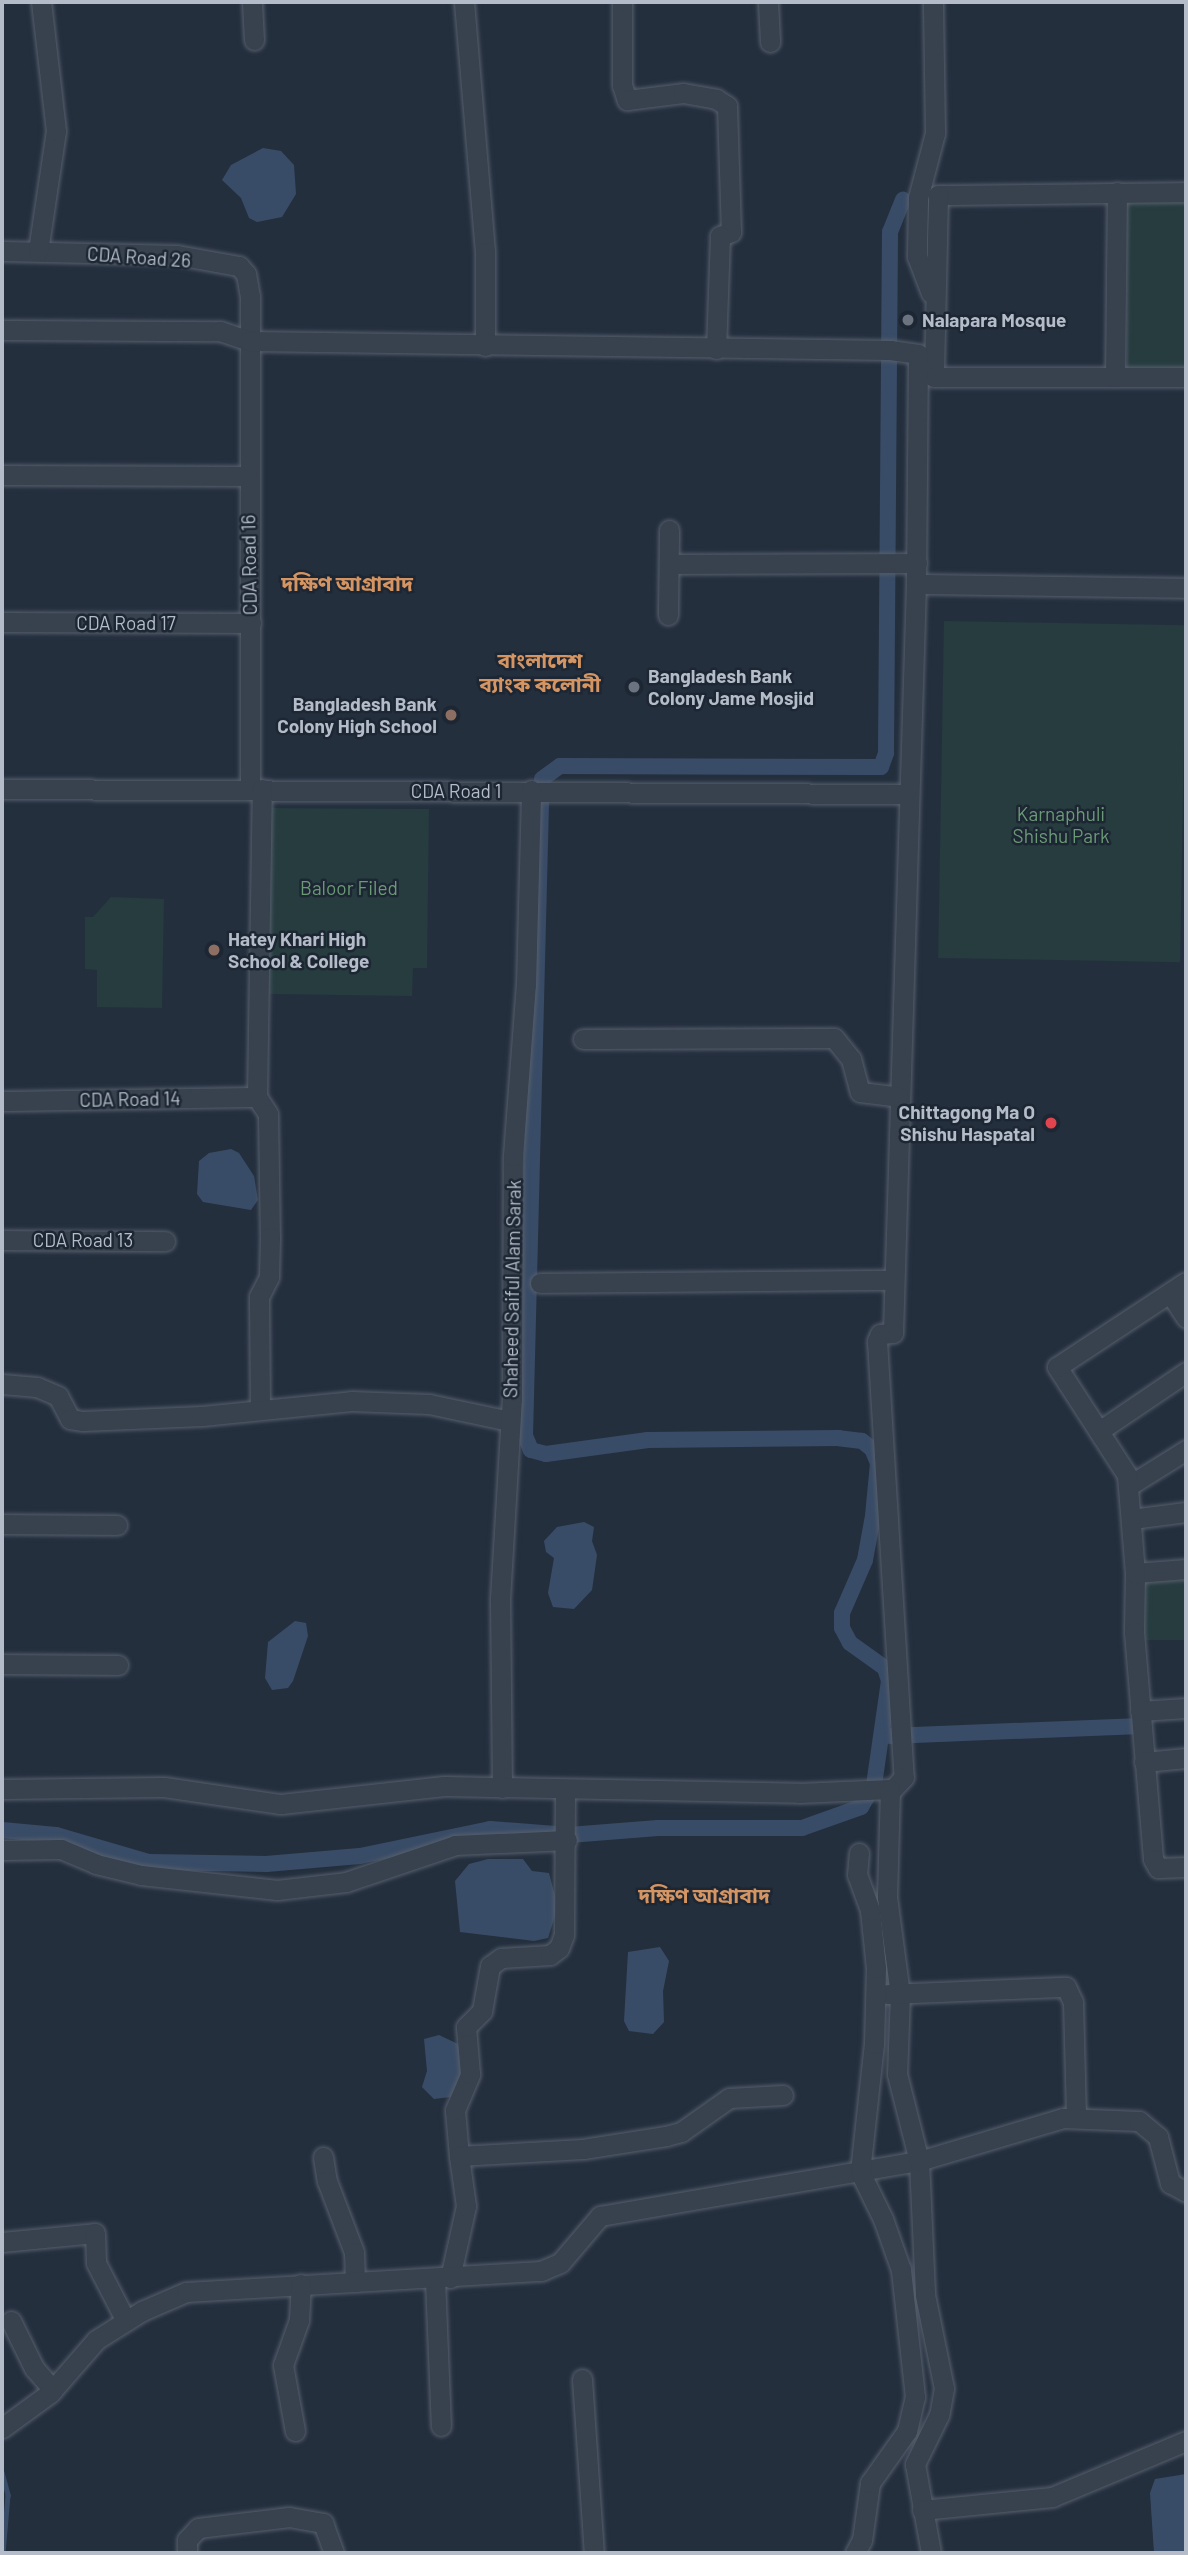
<!DOCTYPE html>
<meta charset="utf-8">
<style>
body{margin:0}
#map{position:relative;width:1188px;height:2555px;overflow:hidden;background:#242f3e;font-family:Barlow,"Noto Sans Bengali",sans-serif}
div>[style]{position:absolute}
[style*='--x']{left:calc(var(--x)*1px);top:calc(var(--y)*1px);width:calc(var(--w)*1px);rotate:calc(var(--a)*1deg)}
.green>*{inset:0;background:#263c3f;transform-origin:0 0}
.water>*{inset:0;background:#394c67}
.stream>*{height:4.5px;margin:-2.25px;padding:0 2.25px;transform-origin:2.25px;border-radius:2.25px;background:#394c67}
.canal>*{height:16px;margin:-8px;padding:0 8px;transform-origin:8px;border-radius:8px;background:#394c67}
.roads{filter:drop-shadow(0 0 2px #565f6c) drop-shadow(0 0 2px #565f6c)}
.minor>*{height:19px;margin:-9.5px;padding:0 9.5px;transform-origin:9.5px;border-radius:9.5px;background:#38414e}
.dots>*{width:19px;height:19px;translate:-50% -50%;box-sizing:border-box;border:4px solid #1d2633;border-radius:50%}
span{translate:-50% -50%;white-space:nowrap;text-align:center;line-height:1.15;-webkit-text-stroke:5px #1d2633;paint-order:stroke}
.street-label{font-size:19px;color:#b4bcc9}
.poi-label{font-size:19px;color:#b4bcc9;font-weight:700}
.left{translate:0 -50%;text-align:left}
.right{translate:-100% -50%;text-align:right}
.park-label{font-size:19px;color:#6b9a76}
.neighbourhood-label{font-size:21px;color:#d59563;font-weight:700}
.frame{position:absolute;inset:0;border:4px solid #b4bcc9;pointer-events:none}
</style>
<div id="map">
<div class="green">
<i style="left:1127px;top:187px;width:59px;height:183px"></i>
<i style="left:944px;top:621px;width:242px;height:337px;rotate:1deg"></i>
<i style="clip-path:polygon(270px 808px,429px 809px,427px 968px,413px 968px,412px 996px,268px 994px)"></i>
<i style="clip-path:polygon(111px 897px,164px 899px,162px 1008px,97px 1007px,97px 970px,85px 969px,85px 917px,93px 917px)"></i>
<i style="left:1186px;top:1575px;width:65px;height:44px;rotate:90deg"></i>
</div>
<div class="water">
<i style="clip-path:polygon(263px 148px,281px 151px,294px 165px,296px 194px,282px 217px,257px 222px,249px 218px,241px 198px,222px 180px,231px 165px)"></i>
<i style="clip-path:polygon(231px 1149px,239px 1153px,254px 1176px,258px 1200px,251px 1210px,203px 1202px,197px 1194px,199px 1161px,209px 1153px)"></i>
<i style="clip-path:polygon(584px 1522px,594px 1527px,592px 1541px,597px 1555px,592px 1590px,574px 1609px,553px 1607px,548px 1593px,554px 1558px,546px 1552px,544px 1541px,557px 1527px)"></i>
<i style="clip-path:polygon(295px 1621px,306px 1623px,308px 1636px,293px 1681px,288px 1688px,272px 1690px,265px 1678px,268px 1642px)"></i>
<i style="clip-path:polygon(488px 1859px,523px 1859px,532px 1871px,549px 1873px,558px 1907px,548px 1938px,534px 1941px,460px 1932px,455px 1881px,469px 1864px)"></i>
<i style="clip-path:polygon(660px 1947px,669px 1961px,663px 1991px,664px 2022px,653px 2034px,629px 2031px,624px 2021px,628px 1952px)"></i>
<i style="clip-path:polygon(439px 2035px,458px 2044px,465px 2068px,451px 2097px,434px 2099px,422px 2087px,427px 2071px,424px 2039px)"></i>
<i style="clip-path:polygon(1186px 2474px,1186px 2553px,1154px 2553px,1150px 2493px,1155px 2479px)"></i>
</div>
<div class="stream">
<i style="--x:2;--y:2472;--w:24;--a:75"></i>
<i style="--x:8;--y:2495;--w:58;--a:94.9"></i>
</div>
<div class="canal">
<i style="--x:542;--y:779;--w:22;--a:-36"></i>
<i style="--x:560;--y:766;--w:321;--a:0.2"></i>
<i style="--x:881;--y:767;--w:15;--a:-70"></i>
<i style="--x:886;--y:753;--w:521;--a:-89.56"></i>
<i style="--x:890;--y:232;--w:35;--a:-68"></i>
<i style="--x:890;--y:1736;--w:245;--a:-2.3"></i>
<i style="--x:2;--y:1830;--w:54;--a:5.3"></i>
<i style="--x:56;--y:1835;--w:97;--a:16.2"></i>
<i style="--x:149;--y:1862;--w:117;--a:1"></i>
<i style="--x:266;--y:1864;--w:94;--a:-4.9"></i>
<i style="--x:360;--y:1856;--w:133;--a:-11.7"></i>
<i style="--x:490;--y:1829;--w:79;--a:4.3"></i>
<i style="--x:569;--y:1835;--w:89;--a:-4.5"></i>
<i style="--x:658;--y:1828;--w:144;--a:0"></i>
<i style="--x:802;--y:1828;--w:63;--a:-19.6"></i>
<i style="--x:861;--y:1807;--w:26;--a:-59"></i>
<i style="--x:874;--y:1785;--w:105;--a:-81.8"></i>
<i style="--x:889;--y:1681;--w:14;--a:-107"></i>
<i style="--x:885;--y:1668;--w:43;--a:-144.5"></i>
<i style="--x:850;--y:1643;--w:17;--a:-118"></i>
<i style="--x:842;--y:1628;--w:15;--a:-90"></i>
<i style="--x:842;--y:1613;--w:58;--a:-66.5"></i>
<i style="--x:865;--y:1560;--w:45;--a:-79.7"></i>
<i style="--x:873;--y:1516;--w:53;--a:-84.6"></i>
<i style="--x:878;--y:1463;--w:15;--a:-113"></i>
<i style="--x:872;--y:1449;--w:13;--a:-141"></i>
<i style="--x:862;--y:1441;--w:23;--a:-173"></i>
<i style="--x:839;--y:1438;--w:191;--a:179.4"></i>
<i style="--x:648;--y:1440;--w:103;--a:172.2"></i>
<i style="--x:546;--y:1454;--w:16;--a:-165"></i>
<i style="--x:531;--y:1450;--w:15;--a:-113"></i>
<i style="--x:525;--y:1436;--w:634;--a:-88.55"></i>
</div>
<div class="roads">
<div class="minor">
<i style="--x:252;--y:2;--w:38;--a:87"></i>
<i style="--x:464;--y:2;--w:251;--a:85.2"></i>
<i style="--x:485;--y:252;--w:94;--a:90"></i>
<i style="--x:622;--y:2;--w:83;--a:90"></i>
<i style="--x:622;--y:85;--w:16;--a:72"></i>
<i style="--x:627;--y:100;--w:56;--a:-7.1"></i>
<i style="--x:683;--y:93;--w:34;--a:10"></i>
<i style="--x:716;--y:99;--w:13;--a:32"></i>
<i style="--x:727;--y:106;--w:126;--a:88.2"></i>
<i style="--x:731;--y:232;--w:12;--a:160"></i>
<i style="--x:720;--y:236;--w:113;--a:92"></i>
<i style="--x:768;--y:2;--w:40;--a:87.1"></i>
<i style="--x:1186;--y:192;--w:248;--a:179.3"></i>
<i style="--x:938;--y:195;--w:182;--a:91.3"></i>
<i style="--x:934;--y:377;--w:252;--a:0"></i>
<i style="--x:2;--y:251;--w:175;--a:1.3"></i>
<i style="--x:177;--y:255;--w:63;--a:10.1"></i>
<i style="--x:239;--y:266;--w:11;--a:49"></i>
<i style="--x:246;--y:274;--w:22;--a:80"></i>
<i style="--x:250;--y:296;--w:493;--a:90"></i>
<i style="--x:38;--y:251;--w:121;--a:-81.5"></i>
<i style="--x:56;--y:131;--w:130;--a:-96.6"></i>
<i style="--x:931;--y:293;--w:39;--a:-111"></i>
<i style="--x:917;--y:257;--w:59;--a:-89"></i>
<i style="--x:918;--y:198;--w:67;--a:-75.3"></i>
<i style="--x:935;--y:133;--w:131;--a:-90.9"></i>
<i style="--x:2;--y:330;--w:218;--a:0.3"></i>
<i style="--x:220;--y:331;--w:31;--a:19"></i>
<i style="--x:249;--y:341;--w:641;--a:0.8"></i>
<i style="--x:890;--y:350;--w:28;--a:8"></i>
<i style="--x:918;--y:354;--w:230;--a:90.5"></i>
<i style="--x:916;--y:584;--w:749;--a:91.76"></i>
<i style="--x:893;--y:1333;--w:13;--a:176"></i>
<i style="--x:880;--y:1334;--w:8;--a:113"></i>
<i style="--x:877;--y:1341;--w:437;--a:86.5"></i>
<i style="--x:904;--y:1777;--w:19;--a:133"></i>
<i style="--x:1115;--y:377;--w:185;--a:-89.4"></i>
<i style="--x:2;--y:475;--w:245;--a:0.2"></i>
<i style="--x:670;--y:564;--w:247;--a:-0.2"></i>
<i style="--x:916;--y:584;--w:270;--a:0.8"></i>
<i style="--x:668;--y:615;--w:85;--a:-89.3"></i>
<i style="--x:2;--y:622;--w:249;--a:0.2"></i>
<i style="--x:2;--y:789;--w:907;--a:0.32"></i>
<i style="--x:583;--y:1039;--w:251;--a:-0.2"></i>
<i style="--x:834;--y:1038;--w:27;--a:51"></i>
<i style="--x:851;--y:1059;--w:34;--a:75"></i>
<i style="--x:860;--y:1092;--w:39;--a:7"></i>
<i style="--x:257;--y:1097;--w:20;--a:57"></i>
<i style="--x:268;--y:1114;--w:123;--a:89.1"></i>
<i style="--x:270;--y:1237;--w:40;--a:91.4"></i>
<i style="--x:269;--y:1277;--w:22;--a:117"></i>
<i style="--x:259;--y:1297;--w:112;--a:89.5"></i>
<i style="--x:257;--y:1097;--w:308;--a:-89.1"></i>
<i style="--x:2;--y:1101;--w:255;--a:-0.9"></i>
<i style="--x:2;--y:1240;--w:163;--a:0.4"></i>
<i style="--x:540;--y:1283;--w:353;--a:-0.5"></i>
<i style="--x:1170;--y:1293;--w:30;--a:57"></i>
<i style="--x:2;--y:1384;--w:35;--a:5"></i>
<i style="--x:37;--y:1387;--w:23;--a:23"></i>
<i style="--x:58;--y:1396;--w:26;--a:62"></i>
<i style="--x:70;--y:1419;--w:13;--a:9"></i>
<i style="--x:83;--y:1421;--w:119;--a:-2.4"></i>
<i style="--x:202;--y:1416;--w:150;--a:-5.7"></i>
<i style="--x:351;--y:1401;--w:78;--a:2.2"></i>
<i style="--x:429;--y:1404;--w:83;--a:11.9"></i>
<i style="--x:1099;--y:1431;--w:105;--a:-34.1"></i>
<i style="--x:1130;--y:1485;--w:66;--a:-32"></i>
<i style="--x:1132;--y:1519;--w:54;--a:-7.4"></i>
<i style="--x:2;--y:1524;--w:115;--a:0.5"></i>
<i style="--x:1186;--y:1569;--w:51;--a:175.5"></i>
<i style="--x:1135;--y:1573;--w:59;--a:91"></i>
<i style="--x:1134;--y:1632;--w:228;--a:85.2"></i>
<i style="--x:1153;--y:1859;--w:10;--a:61"></i>
<i style="--x:1158;--y:1868;--w:28;--a:-2"></i>
<i style="--x:1135;--y:1573;--w:98;--a:-94.7"></i>
<i style="--x:1127;--y:1475;--w:129;--a:-122.9"></i>
<i style="--x:1057;--y:1367;--w:154;--a:-33.4"></i>
<i style="--x:2;--y:1664;--w:116;--a:0.5"></i>
<i style="--x:1140;--y:1711;--w:46;--a:-3.7"></i>
<i style="--x:1144;--y:1762;--w:42;--a:-5.4"></i>
<i style="--x:502;--y:1788;--w:189;--a:-90.6"></i>
<i style="--x:500;--y:1599;--w:200;--a:-86.6"></i>
<i style="--x:512;--y:1399;--w:243;--a:-89.8"></i>
<i style="--x:513;--y:1156;--w:171;--a:-85.7"></i>
<i style="--x:526;--y:985;--w:195;--a:-88.5"></i>
<i style="--x:2;--y:1789;--w:162;--a:-0.7"></i>
<i style="--x:164;--y:1787;--w:118;--a:8.3"></i>
<i style="--x:281;--y:1804;--w:164;--a:-6.3"></i>
<i style="--x:444;--y:1786;--w:355;--a:1.1"></i>
<i style="--x:799;--y:1793;--w:91;--a:-2.5"></i>
<i style="--x:890;--y:1789;--w:108;--a:91.6"></i>
<i style="--x:887;--y:1897;--w:98;--a:82.4"></i>
<i style="--x:900;--y:1994;--w:80;--a:92.1"></i>
<i style="--x:897;--y:2074;--w:90;--a:75.8"></i>
<i style="--x:919;--y:2161;--w:134;--a:87.4"></i>
<i style="--x:925;--y:2295;--w:95;--a:78.5"></i>
<i style="--x:944;--y:2388;--w:27;--a:100"></i>
<i style="--x:939;--y:2415;--w:55;--a:116.1"></i>
<i style="--x:915;--y:2464;--w:90;--a:79.8"></i>
<i style="--x:2;--y:1850;--w:59;--a:-1"></i>
<i style="--x:61;--y:1849;--w:38;--a:23"></i>
<i style="--x:96;--y:1864;--w:46;--a:13.7"></i>
<i style="--x:141;--y:1875;--w:137;--a:6.3"></i>
<i style="--x:277;--y:1890;--w:69;--a:-6.6"></i>
<i style="--x:346;--y:1882;--w:115;--a:-18.7"></i>
<i style="--x:455;--y:1845;--w:112;--a:-2.6"></i>
<i style="--x:888;--y:1994;--w:178;--a:-2.3"></i>
<i style="--x:1066;--y:1987;--w:17;--a:65"></i>
<i style="--x:1073;--y:2002;--w:116;--a:88.5"></i>
<i style="--x:459;--y:2156;--w:46;--a:-95"></i>
<i style="--x:455;--y:2110;--w:39;--a:-67"></i>
<i style="--x:470;--y:2074;--w:47;--a:-94.9"></i>
<i style="--x:466;--y:2027;--w:23;--a:-45"></i>
<i style="--x:482;--y:2011;--w:46;--a:-79.9"></i>
<i style="--x:490;--y:1966;--w:14;--a:-36"></i>
<i style="--x:501;--y:1958;--w:49;--a:-3.5"></i>
<i style="--x:550;--y:1955;--w:11;--a:-38"></i>
<i style="--x:559;--y:1948;--w:14;--a:-69"></i>
<i style="--x:564;--y:1935;--w:146;--a:-89.6"></i>
<i style="--x:323;--y:2157;--w:24;--a:81"></i>
<i style="--x:327;--y:2181;--w:76;--a:69.2"></i>
<i style="--x:354;--y:2252;--w:30;--a:88"></i>
<i style="--x:2;--y:2242;--w:93;--a:-5.5"></i>
<i style="--x:95;--y:2233;--w:30;--a:88"></i>
<i style="--x:96;--y:2263;--w:65;--a:62.7"></i>
<i style="--x:450;--y:2278;--w:74;--a:-77.5"></i>
<i style="--x:466;--y:2206;--w:50;--a:-98"></i>
<i style="--x:459;--y:2156;--w:124;--a:-3.2"></i>
<i style="--x:583;--y:2149;--w:84;--a:-8.9"></i>
<i style="--x:666;--y:2136;--w:16;--a:-15"></i>
<i style="--x:681;--y:2132;--w:59;--a:-35.3"></i>
<i style="--x:729;--y:2098;--w:54;--a:-3.2"></i>
<i style="--x:435;--y:2279;--w:147;--a:87.7"></i>
<i style="--x:11;--y:2321;--w:52;--a:63.9"></i>
<i style="--x:34;--y:2368;--w:29;--a:49"></i>
<i style="--x:582;--y:2379;--w:174;--a:86.1"></i>
<i style="--x:2;--y:2428;--w:59;--a:-36.1"></i>
<i style="--x:50;--y:2393;--w:70;--a:-49"></i>
<i style="--x:96;--y:2340;--w:54;--a:-32.2"></i>
<i style="--x:142;--y:2311;--w:48;--a:-23.4"></i>
<i style="--x:186;--y:2292;--w:356;--a:-3.4"></i>
<i style="--x:541;--y:2271;--w:21;--a:-23"></i>
<i style="--x:560;--y:2263;--w:62;--a:-49.6"></i>
<i style="--x:600;--y:2216;--w:324;--a:-9.8"></i>
<i style="--x:919;--y:2161;--w:150;--a:-16.6"></i>
<i style="--x:1063;--y:2118;--w:76;--a:2.3"></i>
<i style="--x:1139;--y:2121;--w:25;--a:40"></i>
<i style="--x:1158;--y:2137;--w:48;--a:75.4"></i>
<i style="--x:1170;--y:2183;--w:18;--a:29"></i>
<i style="--x:295;--y:2431;--w:67;--a:-100.3"></i>
<i style="--x:283;--y:2365;--w:48;--a:-70.4"></i>
<i style="--x:299;--y:2320;--w:36;--a:-87"></i>
<i style="--x:922;--y:2510;--w:131;--a:-5.7"></i>
<i style="--x:1052;--y:2497;--w:145;--a:-22.7"></i>
<i style="--x:187;--y:2553;--w:13;--a:-90"></i>
<i style="--x:187;--y:2540;--w:16;--a:-47"></i>
<i style="--x:198;--y:2528;--w:92;--a:-6.9"></i>
<i style="--x:289;--y:2517;--w:35;--a:10"></i>
<i style="--x:323;--y:2523;--w:32;--a:70"></i>
<i style="--x:855;--y:2553;--w:15;--a:-62"></i>
<i style="--x:862;--y:2540;--w:58;--a:-82"></i>
<i style="--x:870;--y:2483;--w:64;--a:-54.6"></i>
<i style="--x:907;--y:2431;--w:35;--a:-77"></i>
<i style="--x:915;--y:2397;--w:128;--a:-96.3"></i>
<i style="--x:901;--y:2270;--w:54;--a:-109.4"></i>
<i style="--x:883;--y:2219;--w:52;--a:-116.1"></i>
<i style="--x:860;--y:2172;--w:129;--a:-83.8"></i>
<i style="--x:874;--y:2044;--w:76;--a:-88.5"></i>
<i style="--x:876;--y:1968;--w:58;--a:-95.9"></i>
<i style="--x:870;--y:1910;--w:37;--a:-110"></i>
<i style="--x:857;--y:1875;--w:22;--a:-85"></i>
</div>
</div>
<div class="dots">
<i style="left:908px;top:320px;background:#6b7280"></i>
<i style="left:634px;top:687px;background:#6b7280"></i>
<i style="left:451px;top:715px;background:#8d6e63"></i>
<i style="left:214px;top:950px;background:#8d6e63"></i>
<i style="left:1051px;top:1123px;background:#e0444e"></i>
</div>
<div class="street-label">
<span style="left:139px;top:257px;rotate:4deg">CDA Road 26</span>
<span style="left:249px;top:565px;rotate:-91deg">CDA Road 16</span>
<span style="left:126px;top:623px">CDA Road 17</span>
<span style="left:456px;top:791px">CDA Road 1</span>
<span style="left:130px;top:1099px;rotate:-1deg">CDA Road 14</span>
<span style="left:83px;top:1240px">CDA Road 13</span>
<span style="left:512px;top:1289px;rotate:-89deg">Shaheed Saiful Alam Sarak</span>
</div>
<div class="poi-label">
<span class="left" style="left:922px;top:320px">Nalapara Mosque</span>
<span class="left" style="left:648px;top:687px">Bangladesh Bank<br>Colony Jame Mosjid</span>
<span class="right" style="left:437px;top:715px">Bangladesh Bank<br>Colony High School</span>
<span class="left" style="left:228px;top:950px">Hatey Khari High<br>School &amp; College</span>
<span class="right" style="left:1035px;top:1123px">Chittagong Ma O<br>Shishu Haspatal</span>
</div>
<div class="park-label">
<span style="left:1061px;top:825px">Karnaphuli<br>Shishu Park</span>
<span style="left:349px;top:888px">Baloor Filed</span>
</div>
<div class="neighbourhood-label">
<span style="left:347px;top:583px">দক্ষিণ আগ্রাবাদ</span>
<span style="left:540px;top:672px">বাংলাদেশ<br>ব্যাংক কলোনী</span>
<span style="left:704px;top:1895px">দক্ষিণ আগ্রাবাদ</span>
</div>
<div class="frame"></div>
</div>
